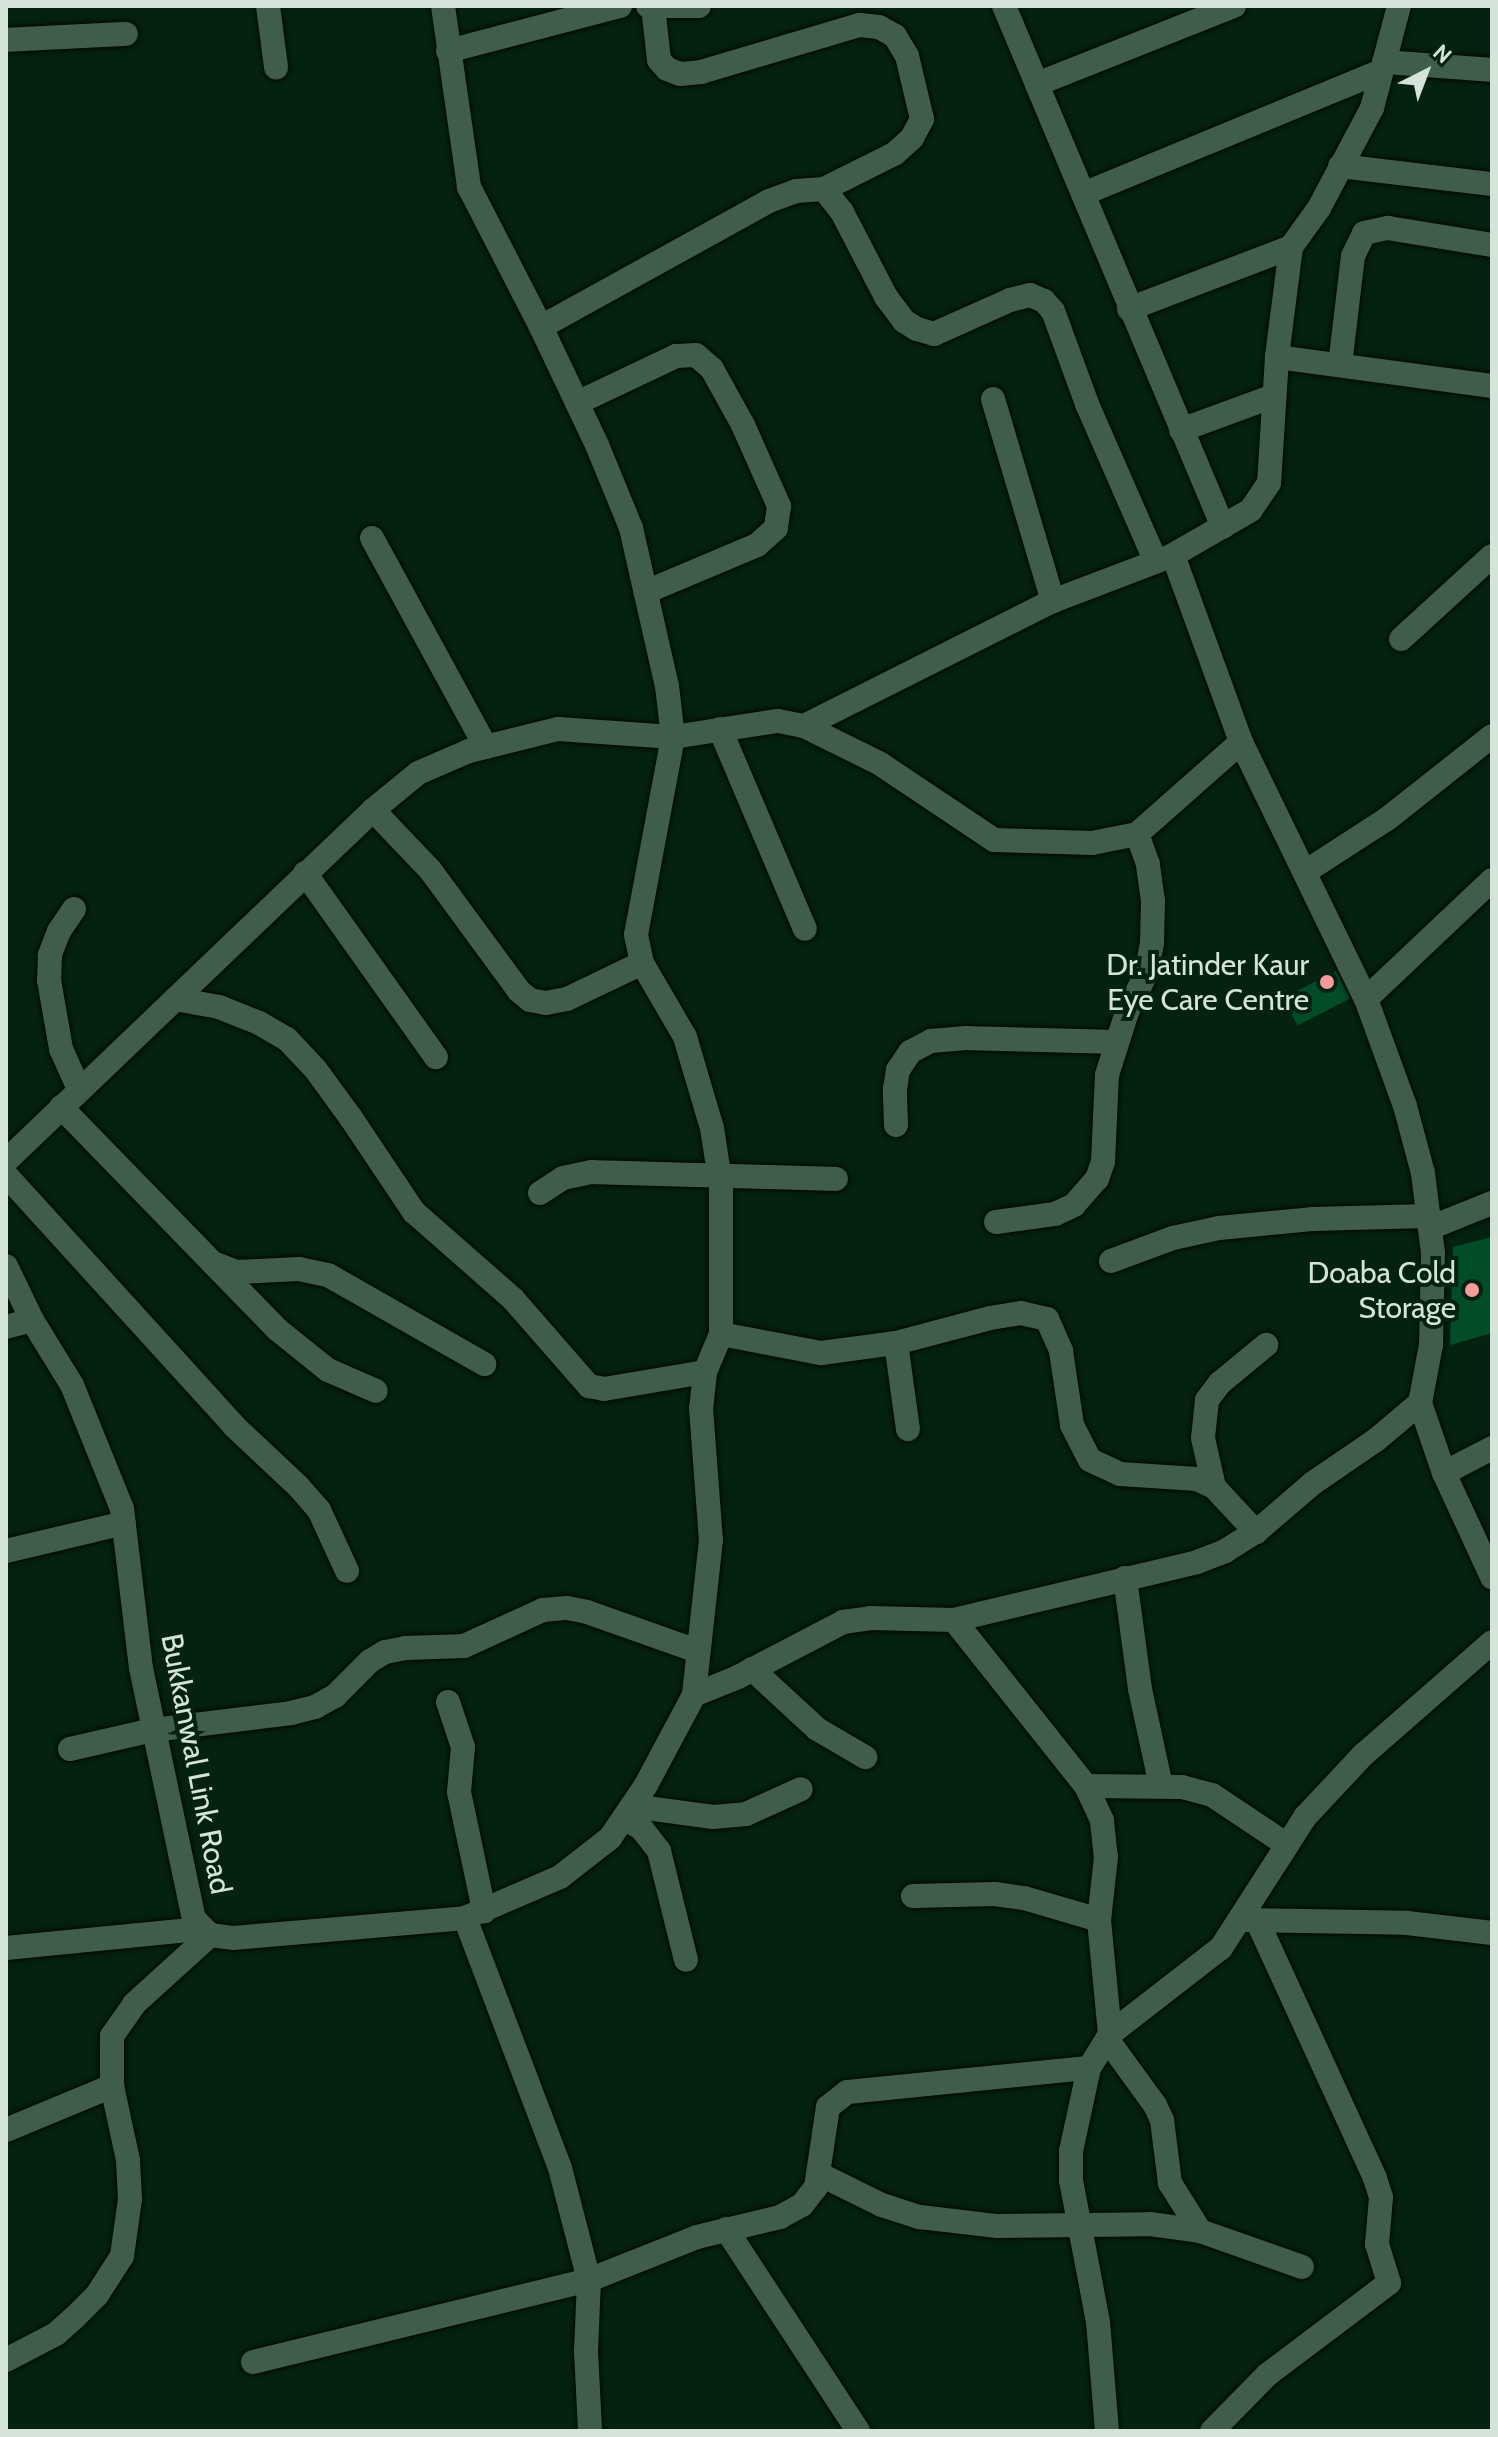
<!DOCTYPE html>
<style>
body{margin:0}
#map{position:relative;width:1498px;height:2437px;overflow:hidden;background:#052110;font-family:Cabin,sans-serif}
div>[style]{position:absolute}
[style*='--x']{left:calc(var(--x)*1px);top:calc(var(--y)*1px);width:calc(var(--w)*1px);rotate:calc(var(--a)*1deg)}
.building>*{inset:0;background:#004d27;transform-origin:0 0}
.roads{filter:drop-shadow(0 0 2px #000a01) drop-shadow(0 0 2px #000a01)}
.minor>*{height:24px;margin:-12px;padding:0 12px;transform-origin:12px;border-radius:12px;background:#405d49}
.dots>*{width:22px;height:22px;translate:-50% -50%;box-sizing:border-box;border:4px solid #052110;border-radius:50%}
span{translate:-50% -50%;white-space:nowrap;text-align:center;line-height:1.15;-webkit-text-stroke:8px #052110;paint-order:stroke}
.poi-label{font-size:30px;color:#d4e4d8}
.right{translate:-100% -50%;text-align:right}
.street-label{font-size:30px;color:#d4e4d8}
.frame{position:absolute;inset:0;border:8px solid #d4e4d8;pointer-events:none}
.north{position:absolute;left:1386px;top:32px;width:80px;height:80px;-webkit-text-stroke:6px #052110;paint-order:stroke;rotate:42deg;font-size:22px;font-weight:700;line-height:32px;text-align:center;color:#d4e4d8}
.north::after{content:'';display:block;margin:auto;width:28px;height:36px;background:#d4e4d8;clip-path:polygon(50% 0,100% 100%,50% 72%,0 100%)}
</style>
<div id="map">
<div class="building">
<i style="left:1336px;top:971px;width:31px;height:59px;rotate:63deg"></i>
<i style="clip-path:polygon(1492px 1237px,1492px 1333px,1450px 1345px,1453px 1247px)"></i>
</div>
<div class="roads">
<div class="minor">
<i style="--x:268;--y:6;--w:62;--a:82.5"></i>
<i style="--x:443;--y:6;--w:183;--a:81.8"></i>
<i style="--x:469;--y:187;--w:157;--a:62.8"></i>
<i style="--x:541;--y:327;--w:131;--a:64.6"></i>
<i style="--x:597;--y:445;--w:90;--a:67.7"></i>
<i style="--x:631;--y:528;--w:162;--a:77.2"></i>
<i style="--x:667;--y:686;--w:51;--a:83.3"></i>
<i style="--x:673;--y:737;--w:201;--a:100.6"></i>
<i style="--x:636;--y:935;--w:29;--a:78"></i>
<i style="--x:642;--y:963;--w:86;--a:59.8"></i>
<i style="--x:685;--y:1037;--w:95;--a:73.5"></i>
<i style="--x:712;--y:1128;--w:59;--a:81.2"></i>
<i style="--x:721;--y:1186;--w:148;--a:90"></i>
<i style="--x:721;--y:1334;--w:41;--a:112.8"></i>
<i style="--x:705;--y:1372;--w:36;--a:96"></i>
<i style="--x:701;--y:1408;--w:132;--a:85.7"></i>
<i style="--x:711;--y:1540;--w:156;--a:96.3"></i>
<i style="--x:694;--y:1695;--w:102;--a:118.1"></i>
<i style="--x:646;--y:1785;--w:64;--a:124.2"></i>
<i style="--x:610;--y:1838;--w:63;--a:142"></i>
<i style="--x:560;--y:1877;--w:103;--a:156.7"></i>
<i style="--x:648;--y:6;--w:51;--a:0"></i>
<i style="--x:1004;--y:6;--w:85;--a:67.1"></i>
<i style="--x:1399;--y:6;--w:106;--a:104.8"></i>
<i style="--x:1372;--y:108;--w:113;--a:117.9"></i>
<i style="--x:1319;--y:208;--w:48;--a:125.7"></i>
<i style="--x:1291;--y:247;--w:111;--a:97.3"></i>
<i style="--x:1277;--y:357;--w:126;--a:93.6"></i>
<i style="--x:1269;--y:483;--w:32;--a:124"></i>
<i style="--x:1251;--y:510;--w:90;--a:150"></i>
<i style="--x:1173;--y:555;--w:199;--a:70"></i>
<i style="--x:1241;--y:742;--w:286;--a:64.1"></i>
<i style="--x:1366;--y:999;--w:114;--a:70"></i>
<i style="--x:1405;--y:1106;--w:69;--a:75"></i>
<i style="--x:1423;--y:1173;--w:81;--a:82.9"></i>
<i style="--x:1433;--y:1253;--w:92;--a:91.2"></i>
<i style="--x:1431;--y:1345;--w:59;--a:100.7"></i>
<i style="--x:1420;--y:1403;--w:74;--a:71.1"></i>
<i style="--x:1444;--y:1473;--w:115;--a:65.2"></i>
<i style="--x:653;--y:7;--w:53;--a:83.5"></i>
<i style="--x:659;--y:60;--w:12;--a:48"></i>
<i style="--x:667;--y:69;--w:14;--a:21"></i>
<i style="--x:680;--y:74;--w:21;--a:-5"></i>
<i style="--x:701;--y:72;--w:166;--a:-16.5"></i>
<i style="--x:860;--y:25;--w:19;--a:6"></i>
<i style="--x:879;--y:27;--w:18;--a:29"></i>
<i style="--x:895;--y:36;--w:23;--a:59"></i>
<i style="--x:907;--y:56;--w:65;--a:76.6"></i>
<i style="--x:922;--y:119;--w:21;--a:118"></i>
<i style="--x:912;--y:138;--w:24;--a:138"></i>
<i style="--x:894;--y:154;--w:78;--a:153.4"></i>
<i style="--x:6;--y:40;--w:120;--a:-2.9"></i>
<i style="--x:448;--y:51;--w:178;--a:-14.7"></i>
<i style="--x:1384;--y:62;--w:108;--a:4.2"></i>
<i style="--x:1340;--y:166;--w:153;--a:6.8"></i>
<i style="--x:1083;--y:194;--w:323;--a:-22.4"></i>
<i style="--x:1129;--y:309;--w:173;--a:-20.9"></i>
<i style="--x:541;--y:327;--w:260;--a:-28.9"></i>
<i style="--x:769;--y:201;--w:29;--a:-20"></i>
<i style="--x:796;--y:191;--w:28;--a:-4"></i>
<i style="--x:824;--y:189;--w:29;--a:52"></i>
<i style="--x:842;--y:212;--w:96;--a:62.6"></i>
<i style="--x:886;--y:297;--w:30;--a:53"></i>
<i style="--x:904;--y:321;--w:15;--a:32"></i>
<i style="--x:917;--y:329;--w:18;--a:16"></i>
<i style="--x:934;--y:334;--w:83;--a:-24.1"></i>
<i style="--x:1010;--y:300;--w:21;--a:-14"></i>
<i style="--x:1030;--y:295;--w:15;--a:23"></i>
<i style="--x:1044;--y:301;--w:13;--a:48"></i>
<i style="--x:1053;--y:311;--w:99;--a:69.9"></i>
<i style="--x:1087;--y:404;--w:172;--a:66.4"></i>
<i style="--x:1277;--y:357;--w:217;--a:7.7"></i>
<i style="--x:1340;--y:365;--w:110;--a:-83.2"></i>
<i style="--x:1353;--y:256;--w:25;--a:-64"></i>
<i style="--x:1364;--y:233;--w:25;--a:-12"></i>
<i style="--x:1388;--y:228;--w:105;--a:9.3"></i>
<i style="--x:993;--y:399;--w:211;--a:73.5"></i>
<i style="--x:577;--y:403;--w:110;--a:-25.4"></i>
<i style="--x:676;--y:356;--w:20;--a:-3"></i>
<i style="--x:696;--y:355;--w:21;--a:41"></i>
<i style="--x:712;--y:369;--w:64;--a:61"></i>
<i style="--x:743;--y:425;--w:89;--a:66"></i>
<i style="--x:779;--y:506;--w:22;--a:98"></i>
<i style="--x:776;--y:528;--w:25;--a:138"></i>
<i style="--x:757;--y:545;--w:121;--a:157.1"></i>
<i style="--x:1181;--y:430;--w:99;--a:-20.1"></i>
<i style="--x:1223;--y:527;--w:480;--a:-112.8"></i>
<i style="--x:1037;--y:84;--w:212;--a:-21.6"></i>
<i style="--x:372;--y:538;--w:238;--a:61.4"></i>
<i style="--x:1401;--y:639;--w:123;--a:-42.4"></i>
<i style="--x:804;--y:726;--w:279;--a:-26.7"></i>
<i style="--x:1053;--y:601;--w:123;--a:-20.9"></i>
<i style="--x:720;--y:729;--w:217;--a:67"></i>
<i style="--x:373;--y:810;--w:84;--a:46.4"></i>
<i style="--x:431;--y:871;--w:149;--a:53.7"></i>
<i style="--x:519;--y:991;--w:14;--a:39"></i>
<i style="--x:530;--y:1000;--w:16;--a:11"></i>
<i style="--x:546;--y:1003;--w:21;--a:-11"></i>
<i style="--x:567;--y:999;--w:83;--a:-25.6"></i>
<i style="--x:1305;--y:872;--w:98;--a:-32.9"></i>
<i style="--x:1387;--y:819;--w:134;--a:-38.3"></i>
<i style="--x:305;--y:873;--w:226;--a:54.6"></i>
<i style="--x:74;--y:909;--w:27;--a:124"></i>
<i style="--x:59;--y:931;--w:26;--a:111"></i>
<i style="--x:50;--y:955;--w:25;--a:92"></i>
<i style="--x:49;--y:980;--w:70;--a:80.1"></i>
<i style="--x:61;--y:1049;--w:44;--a:65.8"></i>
<i style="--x:175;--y:999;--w:45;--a:10.3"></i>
<i style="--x:219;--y:1007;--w:43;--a:21.8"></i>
<i style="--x:259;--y:1023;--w:32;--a:30"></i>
<i style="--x:287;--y:1039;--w:42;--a:46.9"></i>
<i style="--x:316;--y:1070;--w:59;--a:53.9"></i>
<i style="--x:351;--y:1118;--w:113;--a:56.2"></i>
<i style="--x:414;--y:1212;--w:132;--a:41.3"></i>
<i style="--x:513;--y:1299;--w:116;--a:48.9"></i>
<i style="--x:589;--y:1386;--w:15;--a:11"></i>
<i style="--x:604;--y:1389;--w:102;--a:-9.6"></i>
<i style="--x:1366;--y:999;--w:173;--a:-43.4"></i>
<i style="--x:61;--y:1107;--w:311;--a:45.8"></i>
<i style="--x:278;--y:1330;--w:64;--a:38.7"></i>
<i style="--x:328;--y:1370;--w:52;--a:23.6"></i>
<i style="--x:896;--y:1125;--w:36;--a:-92"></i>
<i style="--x:895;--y:1089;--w:19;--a:-81"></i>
<i style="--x:898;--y:1070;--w:22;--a:-56"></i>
<i style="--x:910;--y:1052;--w:24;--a:-28"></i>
<i style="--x:931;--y:1041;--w:35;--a:-5"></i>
<i style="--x:966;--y:1038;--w:149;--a:1.5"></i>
<i style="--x:6;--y:1161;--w:508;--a:-43.72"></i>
<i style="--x:373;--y:810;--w:58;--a:-39.4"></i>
<i style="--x:418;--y:773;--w:56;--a:-23.3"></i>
<i style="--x:469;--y:751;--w:92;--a:-13.9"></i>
<i style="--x:558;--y:729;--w:115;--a:4"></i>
<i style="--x:673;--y:737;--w:106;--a:-8.7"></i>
<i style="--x:778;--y:721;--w:26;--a:11"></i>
<i style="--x:804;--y:726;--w:84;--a:26.3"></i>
<i style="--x:879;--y:763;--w:138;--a:33.8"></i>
<i style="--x:994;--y:840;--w:98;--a:1.8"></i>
<i style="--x:1092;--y:843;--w:46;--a:-11.3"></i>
<i style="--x:1137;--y:834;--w:139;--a:-41.5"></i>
<i style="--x:6;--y:1175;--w:339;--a:47.7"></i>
<i style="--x:234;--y:1426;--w:88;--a:43.2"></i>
<i style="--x:298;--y:1486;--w:32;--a:49"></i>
<i style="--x:319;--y:1510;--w:67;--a:65.3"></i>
<i style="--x:540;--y:1193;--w:27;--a:-33"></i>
<i style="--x:563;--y:1178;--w:30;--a:-12"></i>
<i style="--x:592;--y:1172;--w:244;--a:1.6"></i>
<i style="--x:996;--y:1222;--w:60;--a:-7.7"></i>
<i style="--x:1055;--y:1214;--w:21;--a:-25"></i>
<i style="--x:1074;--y:1205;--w:35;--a:-49"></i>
<i style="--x:1097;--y:1179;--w:18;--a:-71"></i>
<i style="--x:1103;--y:1162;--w:87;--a:-87.4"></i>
<i style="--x:1107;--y:1075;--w:66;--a:-72.4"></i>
<i style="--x:1127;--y:1012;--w:42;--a:-63.4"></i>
<i style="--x:1146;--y:974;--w:33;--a:-79"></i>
<i style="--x:1152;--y:942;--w:41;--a:-88.6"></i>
<i style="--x:1153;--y:901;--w:37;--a:-98"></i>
<i style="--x:1148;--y:864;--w:32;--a:-110"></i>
<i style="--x:1430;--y:1228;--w:67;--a:-22"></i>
<i style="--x:1111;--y:1261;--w:66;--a:-20.4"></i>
<i style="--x:1173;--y:1238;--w:47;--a:-12.3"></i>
<i style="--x:1219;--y:1228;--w:93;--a:-5.5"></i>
<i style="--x:1312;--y:1219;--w:116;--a:-1.5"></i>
<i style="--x:213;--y:1263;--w:25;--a:21"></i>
<i style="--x:236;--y:1272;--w:63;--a:-2.7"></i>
<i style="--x:299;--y:1269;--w:30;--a:12"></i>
<i style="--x:328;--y:1275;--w:180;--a:29.7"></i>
<i style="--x:6;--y:1266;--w:60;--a:64.3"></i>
<i style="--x:32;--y:1320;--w:76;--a:58.4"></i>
<i style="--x:72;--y:1385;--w:134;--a:68"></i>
<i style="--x:122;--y:1509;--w:160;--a:83.2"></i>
<i style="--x:141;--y:1668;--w:257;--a:78.1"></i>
<i style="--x:194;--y:1919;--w:23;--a:45"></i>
<i style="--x:210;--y:1935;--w:23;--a:7"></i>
<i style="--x:233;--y:1938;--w:233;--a:-4.9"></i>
<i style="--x:465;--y:1918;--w:267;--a:69.2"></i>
<i style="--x:560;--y:2168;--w:116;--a:75.5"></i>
<i style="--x:589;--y:2280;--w:71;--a:92.4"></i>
<i style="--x:586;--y:2351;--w:80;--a:87.1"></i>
<i style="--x:6;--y:1327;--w:27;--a:-15"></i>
<i style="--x:721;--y:1334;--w:102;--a:10.8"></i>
<i style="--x:821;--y:1353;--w:76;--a:-7.6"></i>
<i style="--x:896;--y:1343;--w:97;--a:-14.9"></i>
<i style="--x:990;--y:1318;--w:31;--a:-9"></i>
<i style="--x:1021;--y:1313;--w:27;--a:13"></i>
<i style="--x:1047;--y:1319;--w:35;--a:66"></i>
<i style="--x:1061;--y:1351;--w:75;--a:81.5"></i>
<i style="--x:1072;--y:1425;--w:39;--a:63"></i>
<i style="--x:1090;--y:1460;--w:33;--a:25"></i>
<i style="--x:1120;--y:1474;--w:77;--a:3.7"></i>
<i style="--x:1197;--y:1479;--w:19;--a:25"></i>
<i style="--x:1214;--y:1487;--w:62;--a:47"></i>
<i style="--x:896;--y:1343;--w:87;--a:82.1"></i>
<i style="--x:1444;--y:1473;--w:54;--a:-27.5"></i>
<i style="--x:1214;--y:1487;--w:50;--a:-102.7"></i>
<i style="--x:1203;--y:1438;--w:38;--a:-84"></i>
<i style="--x:1207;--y:1400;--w:21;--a:-53"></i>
<i style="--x:1220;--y:1383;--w:60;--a:-39.6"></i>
<i style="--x:6;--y:1551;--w:121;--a:-13.3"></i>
<i style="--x:1125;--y:1578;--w:112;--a:82.3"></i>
<i style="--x:1140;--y:1689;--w:99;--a:77.8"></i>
<i style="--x:954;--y:1620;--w:212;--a:51.5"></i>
<i style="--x:1086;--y:1786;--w:38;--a:65"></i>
<i style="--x:1102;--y:1821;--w:36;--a:84"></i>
<i style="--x:1106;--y:1857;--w:63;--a:96.3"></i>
<i style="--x:1099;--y:1920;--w:115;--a:84.5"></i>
<i style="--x:752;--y:1669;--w:88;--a:42.7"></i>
<i style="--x:817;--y:1729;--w:56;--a:30.3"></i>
<i style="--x:694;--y:1695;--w:48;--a:-22.2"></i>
<i style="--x:738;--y:1677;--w:119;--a:-27.6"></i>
<i style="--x:843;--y:1622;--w:28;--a:-8"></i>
<i style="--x:871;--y:1618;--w:83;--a:1.4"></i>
<i style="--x:954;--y:1620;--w:250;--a:-13.4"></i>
<i style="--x:1197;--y:1562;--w:30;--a:-21"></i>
<i style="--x:1225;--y:1551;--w:36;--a:-32"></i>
<i style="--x:1256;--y:1532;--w:75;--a:-40.7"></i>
<i style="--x:1313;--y:1483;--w:76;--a:-34.3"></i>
<i style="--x:1376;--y:1440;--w:57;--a:-40.1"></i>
<i style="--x:448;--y:1702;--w:47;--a:71.6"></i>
<i style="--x:463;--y:1747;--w:45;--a:95.1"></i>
<i style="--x:459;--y:1792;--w:122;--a:78.1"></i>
<i style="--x:70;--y:1749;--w:85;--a:-12.9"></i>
<i style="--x:153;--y:1730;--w:139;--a:-7"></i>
<i style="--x:291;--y:1713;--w:25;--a:-14"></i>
<i style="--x:315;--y:1707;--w:23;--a:-29"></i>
<i style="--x:335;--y:1696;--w:49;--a:-45"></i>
<i style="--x:370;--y:1661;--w:17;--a:-31"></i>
<i style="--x:385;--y:1652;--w:20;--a:-11"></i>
<i style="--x:405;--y:1648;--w:59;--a:-1.9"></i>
<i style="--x:464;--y:1646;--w:87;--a:-24.5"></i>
<i style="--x:543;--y:1610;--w:24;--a:-5"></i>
<i style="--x:567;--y:1608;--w:20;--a:11"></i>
<i style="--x:587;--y:1612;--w:117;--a:19.5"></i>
<i style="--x:1086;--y:1786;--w:96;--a:0.6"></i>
<i style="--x:1182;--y:1787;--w:31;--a:15"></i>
<i style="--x:1212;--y:1795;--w:90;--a:33.7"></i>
<i style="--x:632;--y:1806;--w:82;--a:7.7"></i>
<i style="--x:713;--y:1817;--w:33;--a:-5"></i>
<i style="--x:746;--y:1814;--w:60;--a:-24.4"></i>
<i style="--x:624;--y:1818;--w:21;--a:31"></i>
<i style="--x:642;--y:1829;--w:28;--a:52"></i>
<i style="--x:659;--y:1851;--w:112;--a:76.1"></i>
<i style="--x:913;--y:1896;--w:82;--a:-1.4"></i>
<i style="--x:995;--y:1894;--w:29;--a:8"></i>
<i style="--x:1024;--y:1898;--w:78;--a:16.3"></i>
<i style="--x:1243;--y:1920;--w:164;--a:1"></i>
<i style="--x:1407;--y:1923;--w:86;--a:6.7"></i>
<i style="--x:6;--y:1948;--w:196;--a:-5.6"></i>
<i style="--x:1107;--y:2039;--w:82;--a:54"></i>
<i style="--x:1155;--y:2105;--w:17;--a:65"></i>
<i style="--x:1162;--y:2120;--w:64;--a:82.8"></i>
<i style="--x:1170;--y:2183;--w:57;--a:58"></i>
<i style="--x:6;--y:2130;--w:115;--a:-22.5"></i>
<i style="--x:819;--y:2174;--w:70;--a:26.2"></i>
<i style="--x:882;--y:2205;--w:40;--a:18"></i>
<i style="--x:920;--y:2217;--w:78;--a:6.7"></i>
<i style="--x:997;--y:2226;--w:153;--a:-0.7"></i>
<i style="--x:1150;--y:2224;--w:50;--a:8"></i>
<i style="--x:1200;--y:2231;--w:108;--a:19.4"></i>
<i style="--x:726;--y:2229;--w:241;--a:56.8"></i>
<i style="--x:6;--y:2360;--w:56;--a:-27.5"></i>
<i style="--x:56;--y:2334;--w:25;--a:-42"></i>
<i style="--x:75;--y:2317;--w:31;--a:-45"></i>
<i style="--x:97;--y:2295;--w:46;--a:-57.3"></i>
<i style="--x:122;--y:2256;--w:58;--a:-82"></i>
<i style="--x:130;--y:2199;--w:39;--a:-93"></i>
<i style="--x:128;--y:2160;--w:76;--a:-102.2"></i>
<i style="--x:112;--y:2086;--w:50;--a:-90"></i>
<i style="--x:112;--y:2036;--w:39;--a:-55"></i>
<i style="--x:134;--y:2004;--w:103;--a:-42.2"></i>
<i style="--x:253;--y:2362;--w:346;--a:-13.7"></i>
<i style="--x:589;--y:2280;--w:116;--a:-21.7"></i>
<i style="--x:697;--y:2237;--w:85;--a:-13.5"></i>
<i style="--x:780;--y:2217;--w:25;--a:-29"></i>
<i style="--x:802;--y:2205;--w:23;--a:-52"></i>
<i style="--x:816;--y:2187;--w:81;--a:-81.5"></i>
<i style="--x:828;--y:2107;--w:24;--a:-38"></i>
<i style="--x:847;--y:2092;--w:243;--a:-5.7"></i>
<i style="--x:1107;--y:2431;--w:109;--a:-94.7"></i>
<i style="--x:1098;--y:2322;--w:144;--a:-100.8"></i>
<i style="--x:1071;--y:2181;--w:30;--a:-90"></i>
<i style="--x:1071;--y:2151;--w:85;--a:-77.8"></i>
<i style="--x:1089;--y:2068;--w:40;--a:-58"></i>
<i style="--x:1110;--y:2034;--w:140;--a:-37.8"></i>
<i style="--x:1221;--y:1948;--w:156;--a:-57.3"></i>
<i style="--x:1305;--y:1817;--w:85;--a:-46.9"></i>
<i style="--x:1363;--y:1755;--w:171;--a:-41.2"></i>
<i style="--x:1212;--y:2431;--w:78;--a:-45.5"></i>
<i style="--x:1267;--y:2375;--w:153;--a:-37"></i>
<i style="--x:1389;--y:2283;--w:41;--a:-107.1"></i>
<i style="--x:1377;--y:2244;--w:47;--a:-85.1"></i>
<i style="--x:1381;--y:2197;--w:20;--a:-108"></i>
<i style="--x:1375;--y:2178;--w:284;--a:-114.6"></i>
</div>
</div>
<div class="dots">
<i style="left:1327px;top:982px;background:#f59b99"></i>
<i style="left:1472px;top:1290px;background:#f59b99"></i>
</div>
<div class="poi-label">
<span class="right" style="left:1309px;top:982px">Dr. Jatinder Kaur<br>Eye Care Centre</span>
<span class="right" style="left:1456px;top:1290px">Doaba Cold<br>Storage</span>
</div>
<div class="street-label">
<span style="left:196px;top:1764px;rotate:79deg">Bukkanwal Link Road</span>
</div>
<div class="frame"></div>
<div class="north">N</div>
</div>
